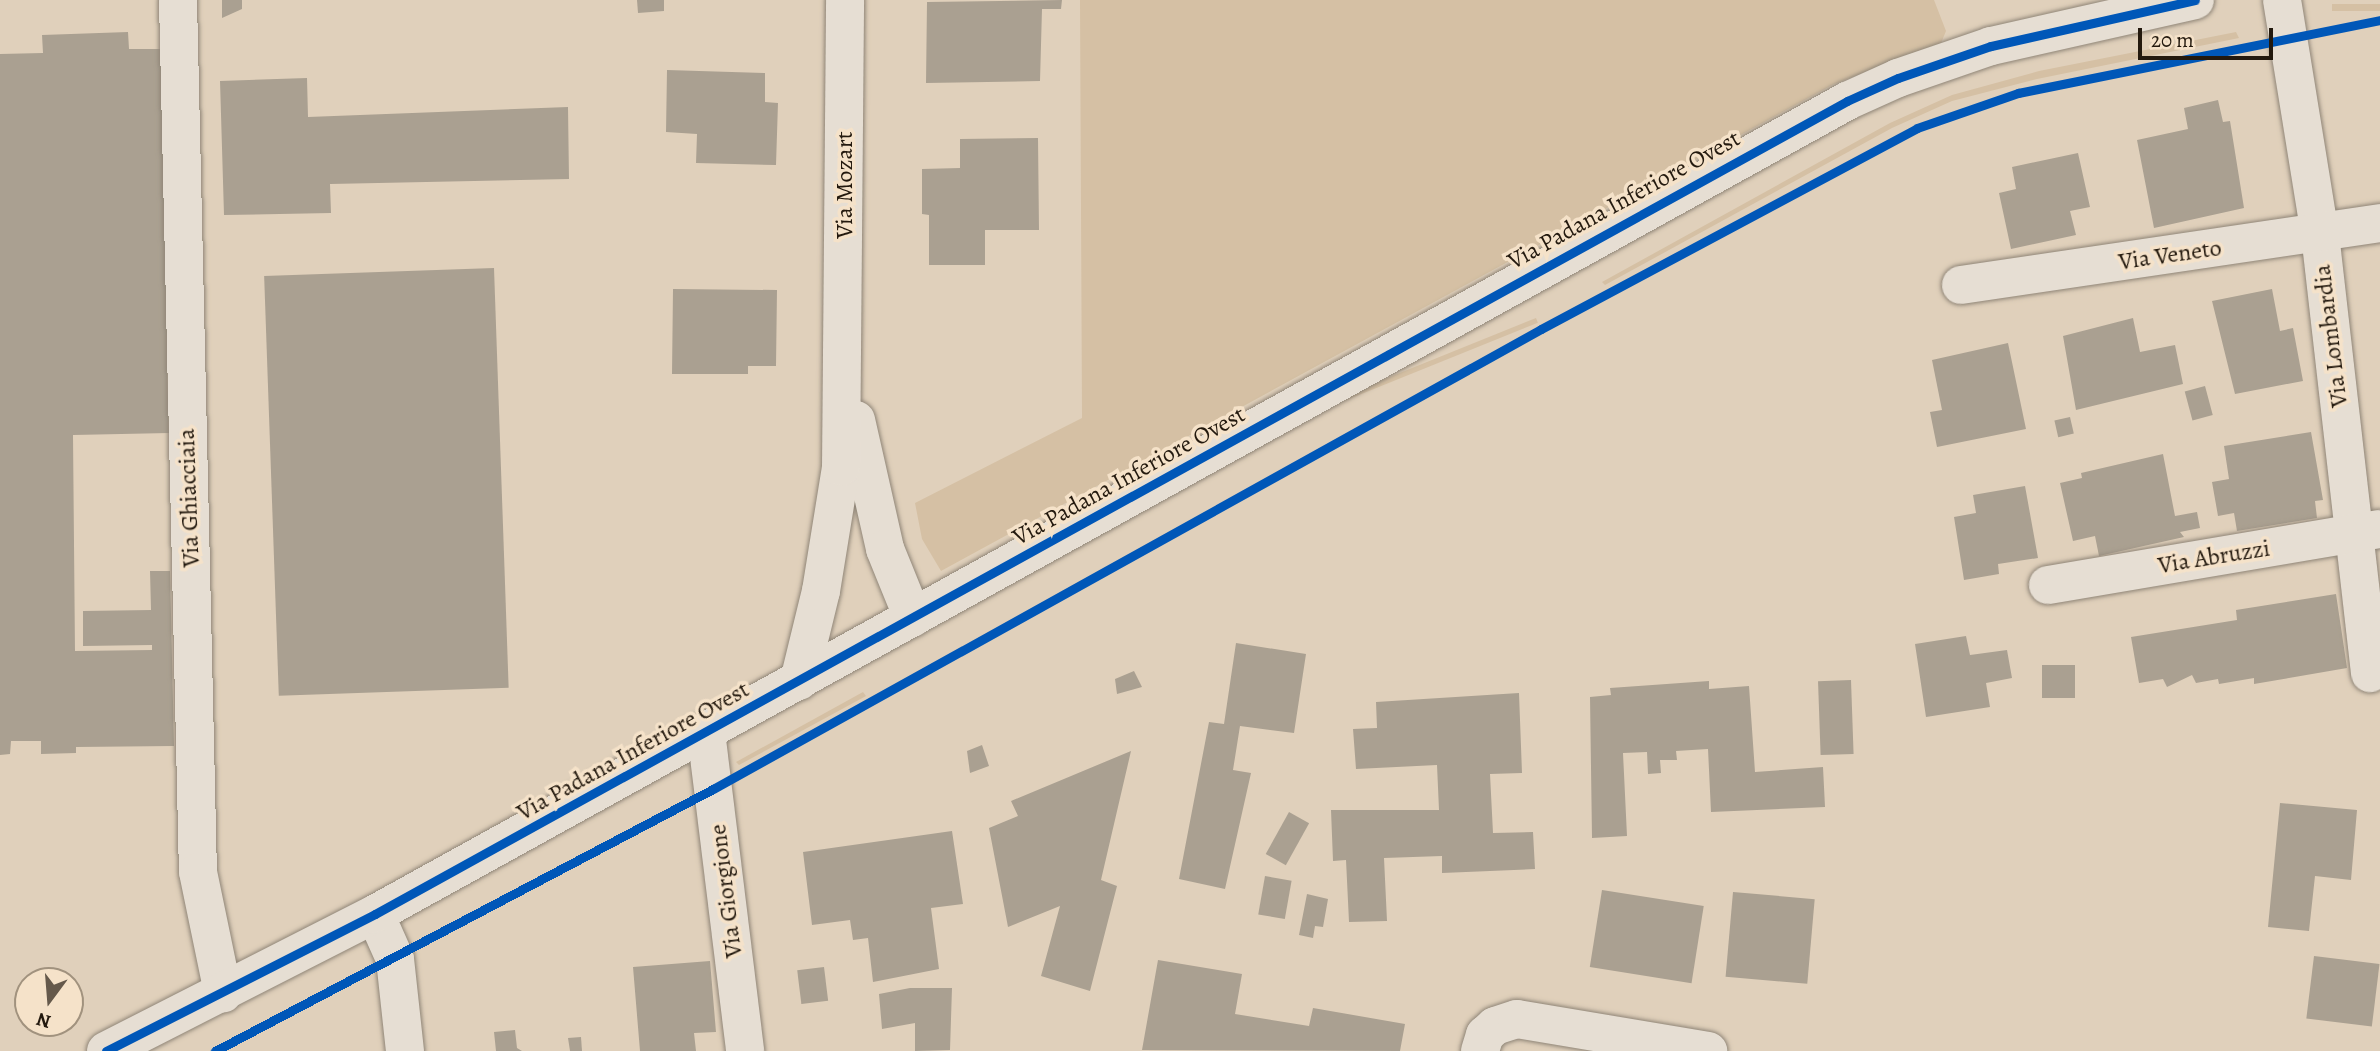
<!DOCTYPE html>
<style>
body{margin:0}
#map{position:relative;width:2380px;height:1051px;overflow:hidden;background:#e0d0bb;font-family:Alegreya,serif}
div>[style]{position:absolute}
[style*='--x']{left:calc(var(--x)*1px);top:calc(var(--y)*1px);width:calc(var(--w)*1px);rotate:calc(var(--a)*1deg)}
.green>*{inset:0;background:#d5c0a4;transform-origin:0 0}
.building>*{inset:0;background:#aaa091;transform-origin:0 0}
.roads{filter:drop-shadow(0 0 2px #8f8577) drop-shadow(0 0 2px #8f8577)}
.minor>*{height:38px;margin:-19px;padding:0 19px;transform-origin:19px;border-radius:19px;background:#e6ded3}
.tertiary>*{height:38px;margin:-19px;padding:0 19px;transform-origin:19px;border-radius:19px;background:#e6ded3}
.cycleway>*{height:9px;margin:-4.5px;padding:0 4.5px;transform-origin:4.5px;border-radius:4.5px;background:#0057b8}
span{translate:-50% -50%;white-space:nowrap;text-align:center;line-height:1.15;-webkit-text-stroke:7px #f5e2c9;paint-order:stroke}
.street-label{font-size:24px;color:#23190e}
.north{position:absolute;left:14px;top:967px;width:70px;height:70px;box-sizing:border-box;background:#f5e2c9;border:2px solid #a1927e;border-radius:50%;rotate:196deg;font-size:19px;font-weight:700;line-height:28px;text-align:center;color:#23190e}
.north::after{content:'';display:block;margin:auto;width:24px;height:32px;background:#65594b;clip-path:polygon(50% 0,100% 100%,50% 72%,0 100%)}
.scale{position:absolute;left:2138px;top:28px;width:135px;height:32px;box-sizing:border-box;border:4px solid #23190e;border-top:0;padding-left:9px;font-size:21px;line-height:24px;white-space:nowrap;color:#23190e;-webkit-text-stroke:5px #f5e2c9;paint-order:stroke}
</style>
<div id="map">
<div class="green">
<i style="clip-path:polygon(1080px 0,1934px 0,1946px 31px,1941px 43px,1834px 84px,941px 571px,922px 539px,915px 503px,1082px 418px)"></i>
<i style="left:2380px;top:4px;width:7px;height:48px;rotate:90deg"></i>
<i style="clip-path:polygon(2236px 32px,2239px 38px,2037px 79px,1952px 101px,1892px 128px,1605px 285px,1602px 282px,1890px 123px,1952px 95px,2039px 71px)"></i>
<i style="left:1536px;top:318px;width:5px;height:207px;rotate:68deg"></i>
<i style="clip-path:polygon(863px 692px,866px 696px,739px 765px,736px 762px)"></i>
</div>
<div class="building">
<i style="clip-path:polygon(222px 0,242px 0,242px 9px,222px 18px)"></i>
<i style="clip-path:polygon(637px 0,664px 0,664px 11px,638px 13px)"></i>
<i style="clip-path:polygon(1062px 0,1061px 9px,1042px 9px,1040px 81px,926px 83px,927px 2px)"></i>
<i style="clip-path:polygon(128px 32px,129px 49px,165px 49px,172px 365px,167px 364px,169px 433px,73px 435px,75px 651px,152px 650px,152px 645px,83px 646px,83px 611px,151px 610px,150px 571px,170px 571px,174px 746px,76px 747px,76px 753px,41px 754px,41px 741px,11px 741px,10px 754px,0 755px,0 54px,43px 53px,42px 35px)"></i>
<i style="clip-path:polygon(667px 70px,765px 73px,765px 102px,778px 103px,776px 165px,696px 163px,697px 134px,666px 132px)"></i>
<i style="clip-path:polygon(307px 78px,308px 117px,568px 107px,569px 179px,330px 184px,331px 213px,224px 215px,220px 81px)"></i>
<i style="clip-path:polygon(2218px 100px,2223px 122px,2230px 121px,2244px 208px,2154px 228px,2137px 140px,2188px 129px,2184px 108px)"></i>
<i style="clip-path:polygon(1038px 138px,1039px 230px,985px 230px,985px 265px,929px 265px,929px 215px,922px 214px,922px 169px,960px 168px,960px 139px)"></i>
<i style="clip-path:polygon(2078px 153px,2090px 207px,2070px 211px,2076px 235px,2011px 249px,1999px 193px,2016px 189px,2012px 167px)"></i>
<i style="left:494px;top:268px;width:420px;height:230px;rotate:88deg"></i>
<i style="clip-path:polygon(673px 289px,777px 290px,776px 366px,748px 366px,748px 374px,672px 374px)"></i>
<i style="clip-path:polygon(2272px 289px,2280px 331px,2293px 328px,2303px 381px,2235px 394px,2212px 301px)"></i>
<i style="clip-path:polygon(2133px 318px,2140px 352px,2175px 345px,2183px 384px,2076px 410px,2063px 336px)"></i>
<i style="clip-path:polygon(2008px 343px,2026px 429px,1937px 447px,1930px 412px,1942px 410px,1932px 360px)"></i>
<i style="left:2205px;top:386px;width:30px;height:21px;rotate:75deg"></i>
<i style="left:2070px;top:417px;width:17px;height:16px;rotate:77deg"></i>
<i style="clip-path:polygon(2311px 432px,2323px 500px,2315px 501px,2317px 518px,2237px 531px,2234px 513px,2218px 516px,2212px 482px,2229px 479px,2224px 446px)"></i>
<i style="clip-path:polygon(2163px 454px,2175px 516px,2197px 512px,2200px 528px,2180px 532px,2184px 537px,2099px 556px,2095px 536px,2073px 541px,2060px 483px,2082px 478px,2081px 473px)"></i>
<i style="clip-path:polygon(2025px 486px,2038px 558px,1998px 564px,1999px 574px,1964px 580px,1954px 517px,1976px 513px,1973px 495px)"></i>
<i style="clip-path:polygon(2336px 594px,2347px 668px,2254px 684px,2254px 678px,2219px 684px,2218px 679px,2196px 683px,2192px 675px,2167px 687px,2163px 679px,2139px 683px,2131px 637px,2237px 620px,2236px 610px)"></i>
<i style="clip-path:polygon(1966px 636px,1970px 655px,2007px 650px,2012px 678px,1986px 683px,1990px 707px,1926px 717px,1915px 644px)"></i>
<i style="clip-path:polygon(1236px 643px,1306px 654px,1294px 733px,1240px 726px,1233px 770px,1251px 773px,1225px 889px,1179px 879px,1209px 722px,1224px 724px)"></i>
<i style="left:2042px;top:665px;width:33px;height:33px"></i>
<i style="clip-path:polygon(1134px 671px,1142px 687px,1117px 694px,1115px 679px)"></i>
<i style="left:1851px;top:680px;width:74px;height:33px;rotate:88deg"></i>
<i style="clip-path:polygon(1709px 681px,1709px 689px,1749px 686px,1755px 772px,1823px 767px,1825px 807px,1711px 812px,1708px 749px,1676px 751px,1677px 760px,1660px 760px,1661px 773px,1648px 774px,1647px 752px,1623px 753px,1627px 836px,1592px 838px,1590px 697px,1611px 695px,1610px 688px)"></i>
<i style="clip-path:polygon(1519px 693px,1522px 773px,1490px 774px,1493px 833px,1533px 832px,1535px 869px,1442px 873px,1442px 856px,1384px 858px,1387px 921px,1349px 922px,1346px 860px,1333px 861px,1331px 810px,1439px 810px,1437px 765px,1356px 769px,1353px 729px,1377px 728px,1376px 702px)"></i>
<i style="clip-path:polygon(982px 745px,989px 766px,970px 773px,967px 751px)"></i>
<i style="clip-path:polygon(1131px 751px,1101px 880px,1117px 886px,1090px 991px,1041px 976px,1060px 906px,1008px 927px,989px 828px,1018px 816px,1011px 801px)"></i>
<i style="clip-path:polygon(2280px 803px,2357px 810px,2351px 880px,2315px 876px,2309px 931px,2268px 927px)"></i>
<i style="left:1289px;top:812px;width:23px;height:48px;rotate:29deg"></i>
<i style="clip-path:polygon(952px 831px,963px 904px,931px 908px,939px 969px,873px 982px,868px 938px,853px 940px,850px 920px,812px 925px,803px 852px)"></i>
<i style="left:1265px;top:876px;width:27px;height:39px;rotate:10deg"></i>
<i style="left:1602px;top:890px;width:103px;height:78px;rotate:9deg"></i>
<i style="left:1733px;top:892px;width:82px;height:85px;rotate:5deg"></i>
<i style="clip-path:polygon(1307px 894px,1328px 899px,1323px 927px,1315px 926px,1313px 938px,1299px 935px)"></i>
<i style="left:2314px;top:956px;width:66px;height:63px;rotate:7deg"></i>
<i style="clip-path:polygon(1158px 960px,1242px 974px,1235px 1014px,1309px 1026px,1313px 1008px,1405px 1024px,1400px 1051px,1142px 1050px)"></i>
<i style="clip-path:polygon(710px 961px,716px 1032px,694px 1033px,696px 1051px,640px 1051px,633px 967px)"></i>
<i style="left:824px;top:967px;width:34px;height:27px;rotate:83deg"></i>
<i style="clip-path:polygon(910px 988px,952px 988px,950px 1050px,915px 1051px,915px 1023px,882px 1029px,879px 994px)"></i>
<i style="clip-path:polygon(515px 1030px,517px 1048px,522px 1051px,496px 1051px,494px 1032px)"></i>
<i style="clip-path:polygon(581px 1037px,582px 1051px,570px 1051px,568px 1038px)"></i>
</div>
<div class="roads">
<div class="minor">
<i style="--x:2282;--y:0;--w:237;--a:80.8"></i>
<i style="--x:2320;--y:234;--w:442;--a:83.5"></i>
<i style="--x:1961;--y:285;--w:424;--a:-8.4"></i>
<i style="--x:856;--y:420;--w:132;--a:77.3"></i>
<i style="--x:885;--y:549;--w:74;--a:67.9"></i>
<i style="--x:2048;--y:585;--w:335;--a:-9.6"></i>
<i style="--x:799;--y:681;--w:93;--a:-76.3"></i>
<i style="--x:821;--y:591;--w:126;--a:-80.8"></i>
<i style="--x:841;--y:467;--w:467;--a:-89.5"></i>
<i style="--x:706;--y:732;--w:321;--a:83"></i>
<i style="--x:375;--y:914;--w:49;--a:66"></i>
<i style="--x:395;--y:959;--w:93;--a:83.8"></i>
<i style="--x:1480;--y:1051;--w:17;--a:-73"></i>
<i style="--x:1485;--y:1035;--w:13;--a:-42"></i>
<i style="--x:1495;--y:1026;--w:23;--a:-18"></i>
<i style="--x:1517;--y:1019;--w:194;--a:9.5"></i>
</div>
<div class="tertiary">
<i style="--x:178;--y:0;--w:872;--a:88.69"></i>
<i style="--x:198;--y:872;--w:124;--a:78.3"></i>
<i style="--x:106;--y:1051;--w:302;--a:-27"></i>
<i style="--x:375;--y:914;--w:1682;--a:-28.91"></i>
<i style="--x:1847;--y:101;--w:56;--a:-24.3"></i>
<i style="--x:1898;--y:78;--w:98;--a:-19"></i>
<i style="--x:1991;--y:46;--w:209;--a:-12.7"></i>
</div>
</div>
<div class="cycleway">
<i style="--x:106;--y:1051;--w:302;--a:-27"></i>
<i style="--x:375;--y:914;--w:1682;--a:-28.91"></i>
<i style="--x:1847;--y:101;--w:56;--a:-24.3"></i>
<i style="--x:1898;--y:78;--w:98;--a:-19"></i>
<i style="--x:1991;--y:46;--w:209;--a:-12.7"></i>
<i style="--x:215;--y:1051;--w:563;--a:-27.75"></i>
<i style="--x:713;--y:789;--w:947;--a:-29.05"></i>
<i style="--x:1541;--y:329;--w:426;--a:-28.1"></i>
<i style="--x:1917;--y:128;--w:107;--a:-19.1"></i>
<i style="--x:2018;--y:93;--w:369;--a:-11.4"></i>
</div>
<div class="street-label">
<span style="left:845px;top:185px;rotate:-90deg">Via Mozart</span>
<span style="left:1624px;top:200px;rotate:-29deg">Via Padana Inferiore Ovest</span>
<span style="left:2170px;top:255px;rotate:-8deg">Via Veneto</span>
<span style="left:2331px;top:336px;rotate:-97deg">Via Lombardia</span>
<span style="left:1129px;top:476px;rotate:-29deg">Via Padana Inferiore Ovest</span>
<span style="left:189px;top:498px;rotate:-92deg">Via Ghiacciaia</span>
<span style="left:2214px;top:557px;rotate:-9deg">Via Abruzzi</span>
<span style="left:633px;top:751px;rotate:-29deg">Via Padana Inferiore Ovest</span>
<span style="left:726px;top:891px;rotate:-97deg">Via Giorgione</span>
</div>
<div class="north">N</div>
<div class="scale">20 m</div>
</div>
